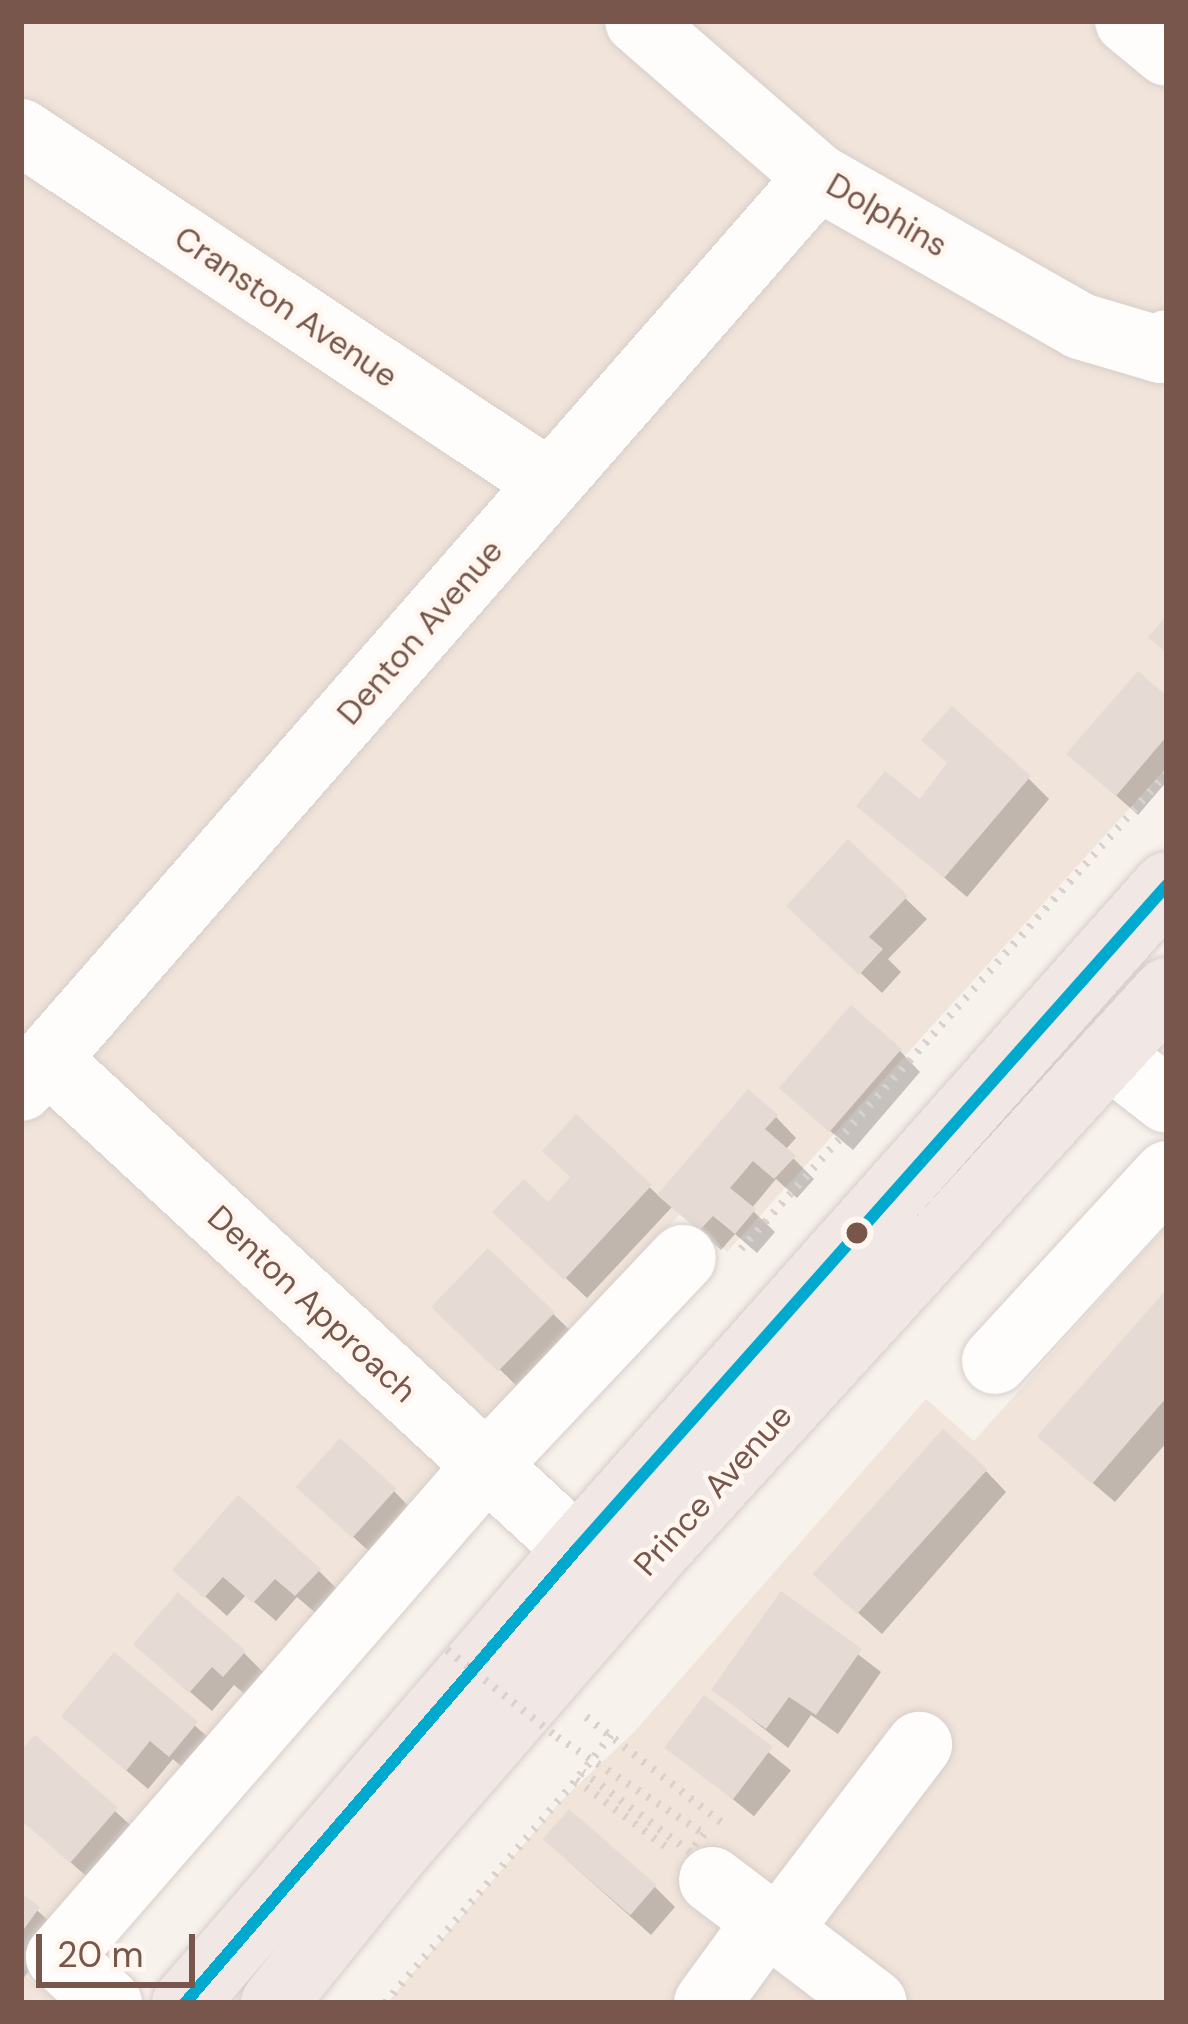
<!DOCTYPE html>
<style>
body{margin:0}
#map{position:relative;width:1188px;height:2024px;overflow:hidden;background:#f8f2ed;font-family:"DM Sans",sans-serif}
div>[style]{position:absolute}
[style*='--x']{left:calc(var(--x)*1px);top:calc(var(--y)*1px);width:calc(var(--w)*1px);rotate:calc(var(--a)*1deg)}
.residential>*{inset:0;background:#f1e4da}
.shadow>*{inset:0;background:#0003;transform-origin:0 0}
.building>*{inset:0;background:#e5dad4;transform-origin:0 0}
.path>*{height:8px;margin-top:-4px;transform-origin:0;background:repeating-linear-gradient(90deg,#dad0ce 0 3px,transparent 0 12px)}
.roads{filter:drop-shadow(0 0 3px #d7ceca) drop-shadow(0 0 3px #d7ceca)}
.minor>*{height:66px;margin:-33px;padding:0 33px;transform-origin:33px;border-radius:33px;background:#fefdfc}
.highway>*{height:66px;margin:-33px;padding:0 33px;transform-origin:33px;border-radius:33px;background:#f1e7e5}
.path-bridge>*{height:8px;margin-top:-4px;transform-origin:0;background:repeating-linear-gradient(90deg,#dad0ce 0 3px,transparent 0 12px)}
.bus-1>*{height:12px;margin:-6px;padding:0 6px;transform-origin:6px;border-radius:6px;background:#00a9ce}
.dots>*{width:33px;height:33px;translate:-50% -50%;box-sizing:border-box;border:6px solid #fff7ef;border-radius:50%}
span{translate:-50% -50%;white-space:nowrap;text-align:center;line-height:1.15;-webkit-text-stroke:9px #fff7ef;paint-order:stroke}
.street-label{font-size:33px;color:#78564b}
.frame{position:absolute;inset:0;border:24px solid #78564b;pointer-events:none}
.scale{position:absolute;left:36px;top:1934px;width:159px;height:54px;box-sizing:border-box;border:6px solid #78564b;border-top:0;padding-left:15px;font-size:36px;line-height:42px;white-space:nowrap;color:#78564b;-webkit-text-stroke:9px #fff7ef;paint-order:stroke}
</style>
<div id="map">
<div class="residential">
<i style="clip-path:polygon(21px 21px,1167px 21px,1167px 767px,727px 1252px,684px 1210px,456px 1463px,158px 1800px,26px 1977px,59px 2003px,21px 2003px)"></i>
<i style="clip-path:polygon(1167px 1225px,1167px 2003px,387px 2003px,560px 1802px,634px 1732px,926px 1399px,974px 1441px)"></i>
</div>
<div class="shadow">
<i style="clip-path:polygon(1167px 700px,1167px 781px,1138px 815px,1070px 754px)"></i>
<i style="clip-path:polygon(1028px 778px,1049px 799px,967px 897px,860px 806px,921px 804px)"></i>
<i style="clip-path:polygon(848px 844px,927px 919px,888px 959px,901px 972px,882px 993px,811px 926px)"></i>
<i style="clip-path:polygon(900px 1051px,920px 1072px,853px 1150px,804px 1109px)"></i>
<i style="clip-path:polygon(776px 1117px,796px 1138px,785px 1150px,814px 1179px,797px 1198px,776px 1179px,751px 1209px,775px 1232px,757px 1253px,735px 1234px,721px 1250px,672px 1207px,587px 1298px,517px 1232px,574px 1178px,576px 1118px,660px 1197px)"></i>
<i style="left:489px;top:1252px;width:119px;height:77px;rotate:44deg"></i>
<i style="clip-path:polygon(1167px 1295px,1167px 1442px,1115px 1502px,1061px 1456px)"></i>
<i style="clip-path:polygon(986px 1471px,1006px 1492px,882px 1634px,837px 1594px)"></i>
<i style="clip-path:polygon(394px 1491px,414px 1512px,374px 1556px,321px 1507px)"></i>
<i style="clip-path:polygon(176px 1570px,319px 1571px,340px 1592px,318px 1615px,297px 1597px,276px 1621px,246px 1595px,227px 1616px)"></i>
<i style="clip-path:polygon(781px 1595px,881px 1672px,838px 1734px,811px 1715px,788px 1748px,715px 1690px)"></i>
<i style="clip-path:polygon(244px 1653px,265px 1674px,246px 1695px,234px 1685px,212px 1711px,158px 1664px)"></i>
<i style="clip-path:polygon(115px 1656px,217px 1745px,191px 1775px,173px 1759px,148px 1789px,86px 1736px)"></i>
<i style="left:704px;top:1700px;width:112px;height:59px;rotate:39deg"></i>
<i style="clip-path:polygon(35px 1739px,137px 1831px,93px 1882px,21px 1819px,21px 1755px)"></i>
<i style="clip-path:polygon(567px 1860px,655px 1887px,675px 1907px,651px 1935px)"></i>
<i style="clip-path:polygon(21px 1896px,59px 1930px,22px 1980px,21px 1980px)"></i>
</div>
<div class="building">
<i style="clip-path:polygon(1167px 615px,1167px 653px,1148px 637px)"></i>
<i style="clip-path:polygon(1138px 671px,1167px 696px,1167px 736px,1116px 796px,1066px 754px)"></i>
<i style="clip-path:polygon(952px 706px,1031px 776px,944px 878px,856px 806px,885px 771px,920px 799px,947px 763px,921px 740px)"></i>
<i style="clip-path:polygon(848px 839px,908px 896px,869px 937px,883px 949px,859px 975px,786px 906px)"></i>
<i style="left:851px;top:1005px;width:67px;height:110px;rotate:41deg"></i>
<i style="clip-path:polygon(748px 1089px,778px 1115px,765px 1129px,796px 1156px,774px 1179px,753px 1161px,730px 1188px,756px 1209px,735px 1234px,713px 1216px,699px 1231px,657px 1195px)"></i>
<i style="clip-path:polygon(576px 1114px,652px 1185px,564px 1280px,492px 1212px,524px 1179px,548px 1202px,570px 1177px,542px 1151px)"></i>
<i style="left:488px;top:1248px;width:93px;height:82px;rotate:44deg"></i>
<i style="clip-path:polygon(1167px 1289px,1167px 1397px,1092px 1484px,1037px 1436px)"></i>
<i style="left:943px;top:1429px;width:60px;height:195px;rotate:42deg"></i>
<i style="left:340px;top:1438px;width:76px;height:66px;rotate:42deg"></i>
<i style="clip-path:polygon(238px 1495px,321px 1569px,295px 1596px,275px 1579px,253px 1603px,223px 1577px,204px 1598px,172px 1570px)"></i>
<i style="clip-path:polygon(781px 1591px,862px 1649px,816px 1715px,789px 1697px,766px 1729px,711px 1690px)"></i>
<i style="clip-path:polygon(178px 1592px,246px 1651px,223px 1677px,212px 1667px,189px 1693px,133px 1644px)"></i>
<i style="clip-path:polygon(114px 1652px,198px 1722px,169px 1757px,150px 1741px,126px 1771px,61px 1716px)"></i>
<i style="left:704px;top:1695px;width:86px;height:66px;rotate:37deg"></i>
<i style="clip-path:polygon(35px 1735px,118px 1808px,70px 1863px,21px 1820px,21px 1750px)"></i>
<i style="left:569px;top:1809px;width:116px;height:40px;rotate:41deg"></i>
<i style="clip-path:polygon(21px 1893px,40px 1907px,21px 1933px)"></i>
</div>
<div class="path">
<i style="--x:741;--y:1249;--w:639;--a:-48.17"></i>
<i style="--x:586;--y:1717;--w:171;--a:37.9"></i>
<i style="--x:611;--y:1735;--w:57;--a:127.9"></i>
<i style="--x:576;--y:1780;--w:111;--a:36.6"></i>
<i style="--x:385;--y:2003;--w:294;--a:-49.4"></i>
</div>
<div class="roads">
<div class="minor">
<i style="--x:638;--y:21;--w:238;--a:40.9"></i>
<i style="--x:818;--y:177;--w:301;--a:29.6"></i>
<i style="--x:1080;--y:326;--w:84;--a:16.5"></i>
<i style="--x:1161;--y:350;--w:9;--a:-49"></i>
<i style="--x:1128;--y:21;--w:50;--a:39.4"></i>
<i style="--x:21;--y:132;--w:635;--a:33.56"></i>
<i style="--x:1109;--y:1055;--w:73;--a:37.8"></i>
<i style="--x:47;--y:1059;--w:722;--a:42.75"></i>
<i style="--x:21;--y:1088;--w:1210;--a:-48.82"></i>
<i style="--x:995;--y:1361;--w:254;--a:-47.4"></i>
<i style="--x:712;--y:1880;--w:203;--a:37.2"></i>
<i style="--x:778;--y:1930;--w:233;--a:-52.7"></i>
<i style="--x:109;--y:2003;--w:68;--a:-137.4"></i>
<i style="--x:59;--y:1957;--w:652;--a:-48.98"></i>
<i style="--x:487;--y:1465;--w:285;--a:-46.6"></i>
<i style="--x:707;--y:2003;--w:100;--a:-53.9"></i>
</div>
<div class="highway">
<i style="--x:185;--y:2003;--w:600;--a:-49.19"></i>
<i style="--x:577;--y:1549;--w:888;--a:-48.38"></i>
<i style="--x:274;--y:2003;--w:193;--a:-51.1"></i>
<i style="--x:395;--y:1853;--w:408;--a:-49.1"></i>
<i style="--x:662;--y:1545;--w:750;--a:-47.65"></i>
</div>
</div>
<div class="path-bridge">
<i style="--x:447;--y:1650;--w:140;--a:38.3"></i>
<i style="--x:557;--y:1737;--w:176;--a:33.4"></i>
<i style="--x:704;--y:1834;--w:23;--a:128"></i>
<i style="--x:690;--y:1852;--w:134;--a:-143.2"></i>
</div>
<div class="bus-1">
<i style="--x:185;--y:2003;--w:600;--a:-49.19"></i>
<i style="--x:577;--y:1549;--w:888;--a:-48.38"></i>
</div>
<div class="dots">
<i style="left:857px;top:1233px;background:#78564b"></i>
</div>
<div class="street-label">
<span style="left:887px;top:215px;rotate:30deg">Dolphins</span>
<span style="left:286px;top:307px;rotate:34deg">Cranston Avenue</span>
<span style="left:420px;top:632px;rotate:-49deg">Denton Avenue</span>
<span style="left:312px;top:1304px;rotate:43deg">Denton Approach</span>
<span style="left:713px;top:1490px;rotate:-48deg">Prince Avenue</span>
</div>
<div class="frame"></div>
<div class="scale">20 m</div>
</div>
